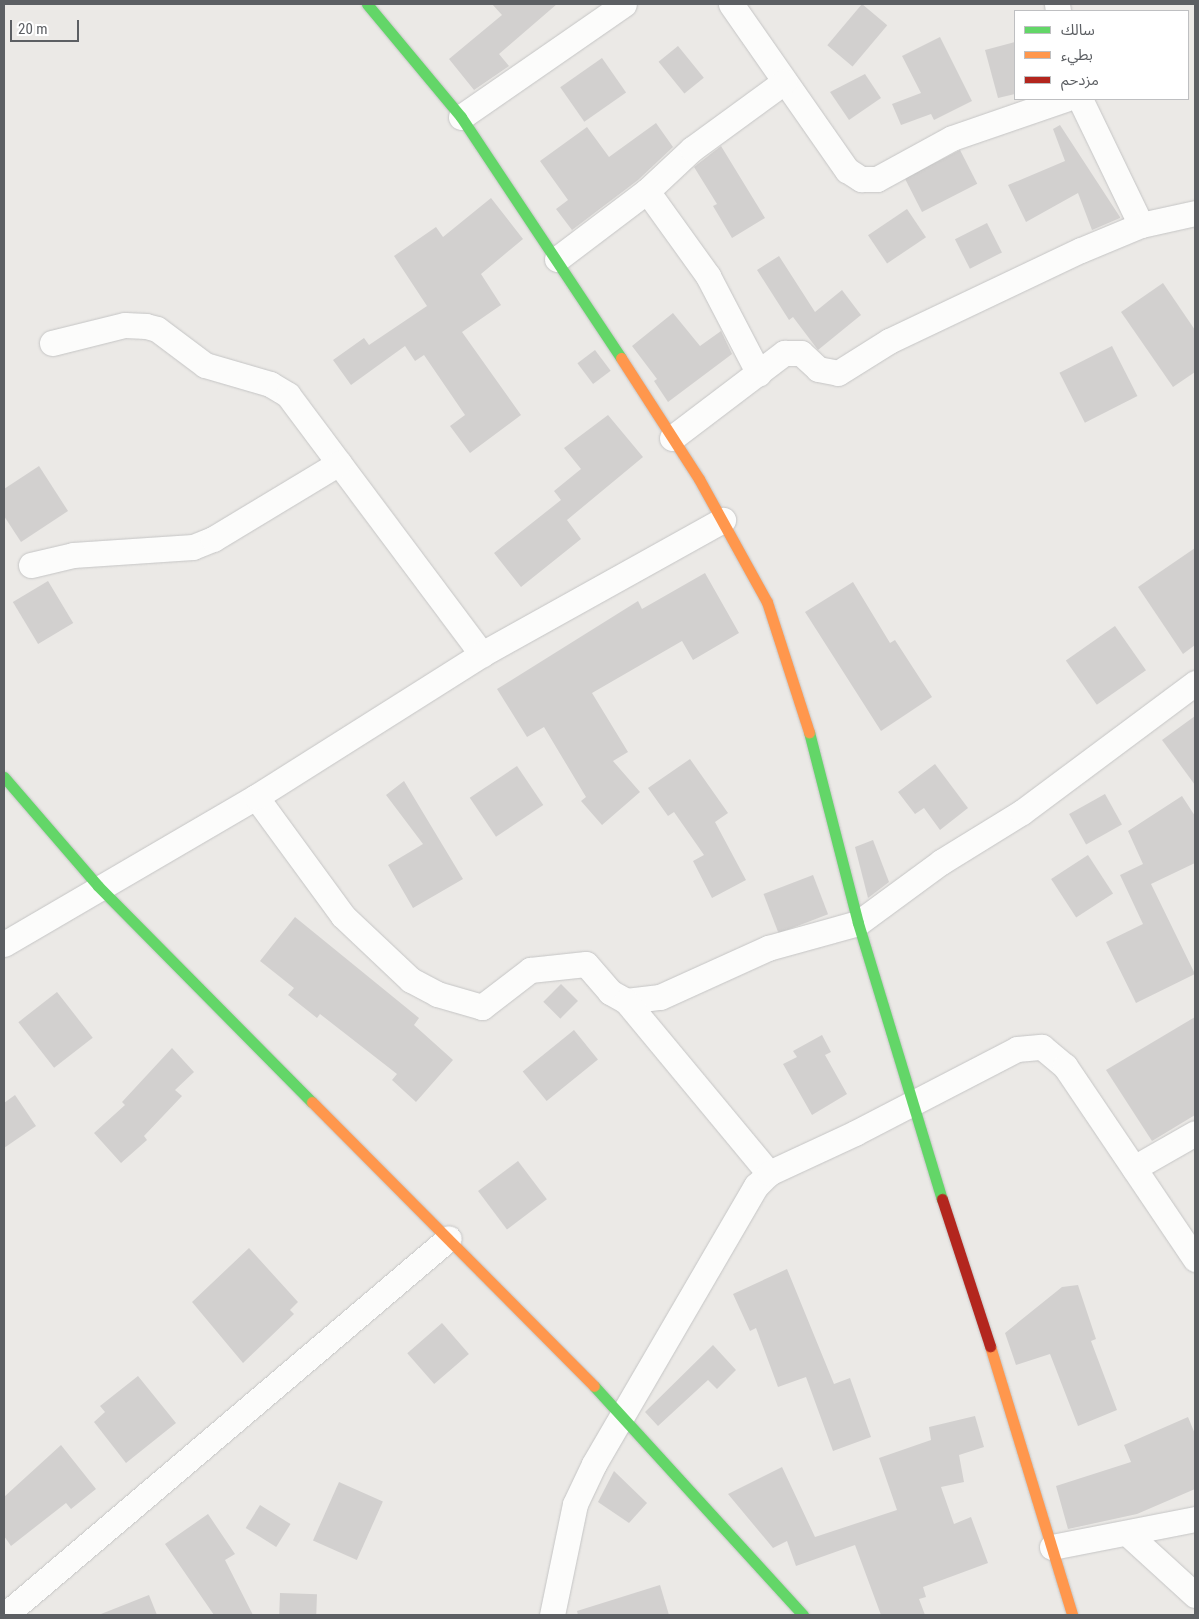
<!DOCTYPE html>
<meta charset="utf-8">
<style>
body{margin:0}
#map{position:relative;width:1199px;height:1619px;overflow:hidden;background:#ebe9e6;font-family:"Roboto Condensed","Noto Sans Arabic",sans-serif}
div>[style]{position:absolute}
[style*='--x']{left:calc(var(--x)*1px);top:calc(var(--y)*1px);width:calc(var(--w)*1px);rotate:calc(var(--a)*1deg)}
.building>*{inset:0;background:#d2d0cf;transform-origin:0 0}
.roads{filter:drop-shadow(0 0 1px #c5c5c5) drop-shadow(0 0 1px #c5c5c5)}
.street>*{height:25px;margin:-12.5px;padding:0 12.5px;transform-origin:12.5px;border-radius:12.5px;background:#fcfcfb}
.fast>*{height:11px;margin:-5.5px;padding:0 5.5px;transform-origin:5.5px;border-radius:5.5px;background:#63d668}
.slow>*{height:11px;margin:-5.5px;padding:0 5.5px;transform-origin:5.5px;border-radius:5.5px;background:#ff974d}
.jam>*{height:11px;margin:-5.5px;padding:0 5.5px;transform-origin:5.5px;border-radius:5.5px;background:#b3261e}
span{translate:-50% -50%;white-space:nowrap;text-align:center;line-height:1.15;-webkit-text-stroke:4px #fff;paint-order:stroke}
.frame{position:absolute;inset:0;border:5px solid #5c5f63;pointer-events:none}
.legend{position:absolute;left:1014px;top:10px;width:175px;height:90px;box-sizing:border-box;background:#fff;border:1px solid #bebfc1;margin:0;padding:6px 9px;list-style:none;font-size:15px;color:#5c5f63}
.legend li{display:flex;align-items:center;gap:10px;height:25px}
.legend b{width:25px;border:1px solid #bebfc1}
.scale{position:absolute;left:10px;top:20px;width:69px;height:22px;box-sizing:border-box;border:2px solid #5c5f63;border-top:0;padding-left:6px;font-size:15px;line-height:18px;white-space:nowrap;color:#5c5f63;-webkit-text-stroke:4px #fff;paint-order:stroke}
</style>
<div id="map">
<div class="building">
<i style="clip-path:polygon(492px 4px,557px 4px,499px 54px,509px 66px,474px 90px,449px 59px,502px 15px)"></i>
<i style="left:862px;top:4px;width:33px;height:54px;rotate:40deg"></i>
<i style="clip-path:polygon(940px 37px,972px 101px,934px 120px,931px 114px,901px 125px,892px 104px,921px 93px,902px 56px)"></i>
<i style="clip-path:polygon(1015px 42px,1015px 94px,998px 98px,985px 50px)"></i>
<i style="left:678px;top:46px;width:41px;height:25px;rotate:51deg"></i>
<i style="left:602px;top:58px;width:42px;height:51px;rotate:55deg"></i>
<i style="clip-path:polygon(865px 74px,881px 98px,849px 120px,830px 92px)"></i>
<i style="clip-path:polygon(656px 123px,673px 147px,638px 180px,572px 230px,556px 209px,568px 200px,540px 161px,587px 127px,609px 157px)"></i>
<i style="clip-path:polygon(1060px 125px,1120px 217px,1120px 218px,1092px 230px,1078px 193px,1026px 222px,1008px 185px,1065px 161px,1053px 129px)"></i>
<i style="clip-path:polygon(721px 146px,765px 218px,732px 238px,713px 206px,717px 204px,694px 167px)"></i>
<i style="left:960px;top:150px;width:38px;height:62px;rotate:63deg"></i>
<i style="clip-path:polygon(491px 198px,523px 239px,481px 274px,501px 305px,462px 332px,521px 415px,470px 453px,450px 426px,465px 415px,424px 355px,415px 361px,405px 346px,351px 385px,333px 360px,364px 338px,369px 345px,427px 306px,394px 256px,436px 227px,443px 237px)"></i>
<i style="left:907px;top:209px;width:34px;height:47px;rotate:56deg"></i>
<i style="left:987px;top:223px;width:33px;height:36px;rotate:63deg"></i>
<i style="clip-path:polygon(779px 256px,815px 312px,842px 290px,861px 315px,818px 350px,793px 317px,789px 320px,757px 270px)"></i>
<i style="clip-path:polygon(1163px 283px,1195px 330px,1195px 372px,1173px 387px,1121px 312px)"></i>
<i style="clip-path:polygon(673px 313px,700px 346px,721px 331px,732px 354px,668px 402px,654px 381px,657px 379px,632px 346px)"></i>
<i style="left:1112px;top:346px;width:56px;height:59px;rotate:63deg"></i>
<i style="left:595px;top:350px;width:26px;height:22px;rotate:53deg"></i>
<i style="clip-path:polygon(608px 415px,643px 457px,567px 520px,581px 539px,521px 587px,494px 553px,561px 500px,554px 491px,581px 469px,564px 448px)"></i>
<i style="clip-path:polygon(39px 466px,68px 511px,21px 542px,4px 516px,4px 489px)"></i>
<i style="clip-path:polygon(1195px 548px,1195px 645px,1183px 654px,1138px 587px)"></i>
<i style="clip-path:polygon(705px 573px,739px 633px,693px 660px,682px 641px,592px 693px,628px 752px,613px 761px,640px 792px,602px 825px,581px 801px,586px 797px,544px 727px,527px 737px,497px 689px,638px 601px,642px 609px)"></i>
<i style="left:48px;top:581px;width:49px;height:41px;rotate:59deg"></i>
<i style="clip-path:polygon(853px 582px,890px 643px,895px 640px,932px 697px,881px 731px,805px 612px)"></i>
<i style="left:1115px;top:626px;width:54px;height:60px;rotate:55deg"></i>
<i style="clip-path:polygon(1195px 716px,1195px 785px,1162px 740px)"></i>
<i style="clip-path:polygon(690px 759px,728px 813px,715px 822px,746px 880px,712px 898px,693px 861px,704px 855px,674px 812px,668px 816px,648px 788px)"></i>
<i style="clip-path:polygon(935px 764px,968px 808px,940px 830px,924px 808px,915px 814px,898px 792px)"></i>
<i style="left:517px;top:766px;width:47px;height:57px;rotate:56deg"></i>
<i style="clip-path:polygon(404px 781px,463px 879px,413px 908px,388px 865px,423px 844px,386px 795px)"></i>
<i style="left:1105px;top:794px;width:35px;height:41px;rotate:61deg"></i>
<i style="clip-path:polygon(1182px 796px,1195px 816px,1195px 863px,1151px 884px,1195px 974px,1136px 1003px,1106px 942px,1143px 924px,1120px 875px,1143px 864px,1128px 831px)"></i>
<i style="clip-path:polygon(873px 840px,889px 882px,868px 898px,855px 847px)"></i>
<i style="left:1088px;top:855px;width:46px;height:44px;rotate:57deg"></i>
<i style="left:813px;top:875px;width:42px;height:53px;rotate:69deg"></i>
<i style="clip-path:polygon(295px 917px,419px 1018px,414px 1025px,453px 1060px,416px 1102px,392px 1080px,397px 1074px,320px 1014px,317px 1018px,288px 995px,294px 988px,260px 961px)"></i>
<i style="left:561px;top:984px;width:24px;height:25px;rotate:45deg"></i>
<i style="left:57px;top:992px;width:58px;height:49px;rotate:52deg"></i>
<i style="clip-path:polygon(1195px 1017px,1195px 1115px,1152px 1141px,1106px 1070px)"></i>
<i style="left:574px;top:1030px;width:38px;height:66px;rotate:51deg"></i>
<i style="clip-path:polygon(822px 1035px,831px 1052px,825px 1055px,847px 1094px,812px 1115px,783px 1064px,797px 1057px,793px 1051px)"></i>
<i style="clip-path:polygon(172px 1048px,194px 1072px,175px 1090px,182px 1096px,144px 1136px,147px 1140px,121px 1163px,94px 1133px,125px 1105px,122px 1102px)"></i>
<i style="clip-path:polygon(15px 1095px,36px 1126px,4px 1148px,4px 1103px)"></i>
<i style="left:518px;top:1161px;width:48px;height:50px;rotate:53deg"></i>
<i style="clip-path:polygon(249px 1248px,298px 1302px,290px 1310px,294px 1314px,243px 1363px,192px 1302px)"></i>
<i style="clip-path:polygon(787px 1269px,834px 1384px,850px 1378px,871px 1437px,833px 1451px,806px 1377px,778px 1387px,756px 1328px,750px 1331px,733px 1294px)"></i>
<i style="clip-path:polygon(1078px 1285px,1096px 1339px,1091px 1341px,1117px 1410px,1078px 1426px,1050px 1354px,1016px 1365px,1005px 1333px,1062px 1287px)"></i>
<i style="left:442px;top:1323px;width:41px;height:46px;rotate:49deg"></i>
<i style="clip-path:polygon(713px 1345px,736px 1370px,717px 1389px,708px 1380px,658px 1426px,645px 1412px)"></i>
<i style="clip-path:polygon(138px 1376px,176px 1423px,126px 1463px,94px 1422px,105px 1412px,100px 1406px)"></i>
<i style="clip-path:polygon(975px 1416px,984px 1447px,959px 1455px,964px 1482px,941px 1487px,954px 1524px,971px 1517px,988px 1563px,923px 1587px,926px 1597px,919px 1599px,925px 1615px,881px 1615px,855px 1545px,796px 1566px,787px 1541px,773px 1548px,728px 1494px,782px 1467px,815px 1537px,897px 1510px,879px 1458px,931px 1440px,929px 1427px)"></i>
<i style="clip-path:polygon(1188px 1417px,1195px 1434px,1195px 1489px,1137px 1514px,1068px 1529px,1056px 1486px,1131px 1462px,1124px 1445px)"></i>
<i style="clip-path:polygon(61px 1445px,96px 1489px,71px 1509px,66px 1503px,11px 1546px,4px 1536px,4px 1497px)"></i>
<i style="clip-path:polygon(614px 1471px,647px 1503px,629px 1523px,598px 1502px)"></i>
<i style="left:339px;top:1482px;width:48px;height:64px;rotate:24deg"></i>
<i style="left:260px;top:1505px;width:36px;height:27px;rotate:32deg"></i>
<i style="clip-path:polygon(208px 1514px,235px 1554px,225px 1560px,253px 1615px,214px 1615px,165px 1544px)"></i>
<i style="clip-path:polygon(660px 1585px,669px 1615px,578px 1615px,577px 1611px)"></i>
<i style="left:280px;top:1593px;width:37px;height:22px;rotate:2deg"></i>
<i style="clip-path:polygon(149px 1595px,157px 1615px,101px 1615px,101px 1614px)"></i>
</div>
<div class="roads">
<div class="street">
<i style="--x:731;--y:4;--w:203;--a:55.1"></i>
<i style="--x:847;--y:170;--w:17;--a:33"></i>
<i style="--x:861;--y:179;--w:16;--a:0"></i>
<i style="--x:877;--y:179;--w:85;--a:-28.7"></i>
<i style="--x:952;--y:138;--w:120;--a:-19"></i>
<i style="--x:1057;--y:4;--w:7;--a:82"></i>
<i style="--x:1080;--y:99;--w:140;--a:64.2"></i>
<i style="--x:461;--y:117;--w:198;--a:-34.7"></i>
<i style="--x:647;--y:191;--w:105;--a:54.3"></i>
<i style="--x:708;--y:276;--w:110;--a:62.5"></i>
<i style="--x:557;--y:259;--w:113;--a:-37.1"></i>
<i style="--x:647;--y:191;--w:62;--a:-43"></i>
<i style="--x:692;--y:149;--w:114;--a:-36.1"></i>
<i style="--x:52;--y:343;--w:75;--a:-13.9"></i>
<i style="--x:125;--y:325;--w:21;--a:3"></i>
<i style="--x:146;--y:326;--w:11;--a:15"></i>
<i style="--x:157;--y:329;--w:60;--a:36.9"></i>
<i style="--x:205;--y:365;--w:68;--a:16.3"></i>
<i style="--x:270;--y:384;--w:21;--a:31"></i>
<i style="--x:288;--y:395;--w:324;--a:53.2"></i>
<i style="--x:672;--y:438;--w:141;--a:-37.2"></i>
<i style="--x:784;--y:353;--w:17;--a:0"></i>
<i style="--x:801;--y:353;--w:23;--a:43"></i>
<i style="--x:818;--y:369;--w:20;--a:11"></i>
<i style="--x:838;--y:373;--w:60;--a:-32.1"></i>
<i style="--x:889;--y:341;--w:212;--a:-25.4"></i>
<i style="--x:1081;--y:250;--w:65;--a:-22.6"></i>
<i style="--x:1141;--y:225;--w:55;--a:-12.5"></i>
<i style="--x:31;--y:565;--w:43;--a:-13.4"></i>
<i style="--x:73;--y:555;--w:120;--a:-3.8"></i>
<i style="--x:193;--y:547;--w:22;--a:-22"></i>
<i style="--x:213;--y:539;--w:147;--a:-31.1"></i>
<i style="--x:256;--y:797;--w:147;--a:53.8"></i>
<i style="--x:343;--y:916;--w:93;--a:43.3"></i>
<i style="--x:411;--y:980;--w:30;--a:28"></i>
<i style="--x:437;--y:994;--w:47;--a:16.1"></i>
<i style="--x:482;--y:1007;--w:61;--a:-37.6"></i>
<i style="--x:530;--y:970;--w:56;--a:-6.1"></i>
<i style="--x:586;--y:964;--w:37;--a:49"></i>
<i style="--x:610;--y:992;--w:18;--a:29"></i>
<i style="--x:626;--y:1001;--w:34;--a:-7"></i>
<i style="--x:660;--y:997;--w:119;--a:-24.4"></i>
<i style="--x:768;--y:948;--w:93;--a:-15.5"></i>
<i style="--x:858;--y:923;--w:103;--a:-36.3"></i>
<i style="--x:941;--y:862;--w:95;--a:-31.7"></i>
<i style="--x:1022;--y:812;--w:216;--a:-36.7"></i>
<i style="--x:4;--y:944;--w:292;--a:-30.3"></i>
<i style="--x:256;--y:797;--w:267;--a:-32.3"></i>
<i style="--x:482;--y:654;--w:276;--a:-29.1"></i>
<i style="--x:626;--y:1001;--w:224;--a:50.3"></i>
<i style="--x:1134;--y:1168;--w:70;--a:-29.8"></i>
<i style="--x:1127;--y:1533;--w:92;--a:42.4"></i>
<i style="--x:1052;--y:1547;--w:146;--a:-11.1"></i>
<i style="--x:5;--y:1615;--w:582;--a:-40.33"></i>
<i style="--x:552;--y:1615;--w:113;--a:-78.3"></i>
<i style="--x:575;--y:1504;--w:44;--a:-64.6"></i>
<i style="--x:594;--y:1464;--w:322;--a:-59.8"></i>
<i style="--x:756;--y:1186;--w:18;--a:-45"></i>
<i style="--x:769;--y:1173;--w:95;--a:-24.9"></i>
<i style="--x:855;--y:1133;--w:182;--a:-27.4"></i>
<i style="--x:1017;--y:1049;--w:25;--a:-5"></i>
<i style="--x:1042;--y:1047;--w:30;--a:40"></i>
<i style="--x:1065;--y:1066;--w:233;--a:56"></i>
</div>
<div class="fast">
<i style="--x:367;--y:4;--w:147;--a:50.2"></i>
<i style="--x:461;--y:117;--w:289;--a:56.4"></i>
<i style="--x:809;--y:732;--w:197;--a:75.6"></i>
<i style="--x:858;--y:923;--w:288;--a:73.1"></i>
<i style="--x:4;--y:777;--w:144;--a:49.2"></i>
<i style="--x:98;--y:886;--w:304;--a:45.3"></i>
<i style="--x:594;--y:1386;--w:310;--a:47.6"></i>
</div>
<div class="slow">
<i style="--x:621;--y:358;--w:144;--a:57.2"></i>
<i style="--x:699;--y:479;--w:141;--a:61.1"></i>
<i style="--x:767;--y:602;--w:137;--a:72.1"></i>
<i style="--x:312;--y:1102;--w:400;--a:45.2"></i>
<i style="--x:990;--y:1346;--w:281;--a:73"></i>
</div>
<div class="jam">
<i style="--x:942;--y:1199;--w:155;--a:71.9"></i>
</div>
</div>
<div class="frame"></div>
<ul class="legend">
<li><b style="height:6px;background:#63d668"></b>سالك</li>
<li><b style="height:6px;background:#ff974d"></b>بطيء</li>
<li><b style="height:6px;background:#b3261e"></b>مزدحم</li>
</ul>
<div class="scale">20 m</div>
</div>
